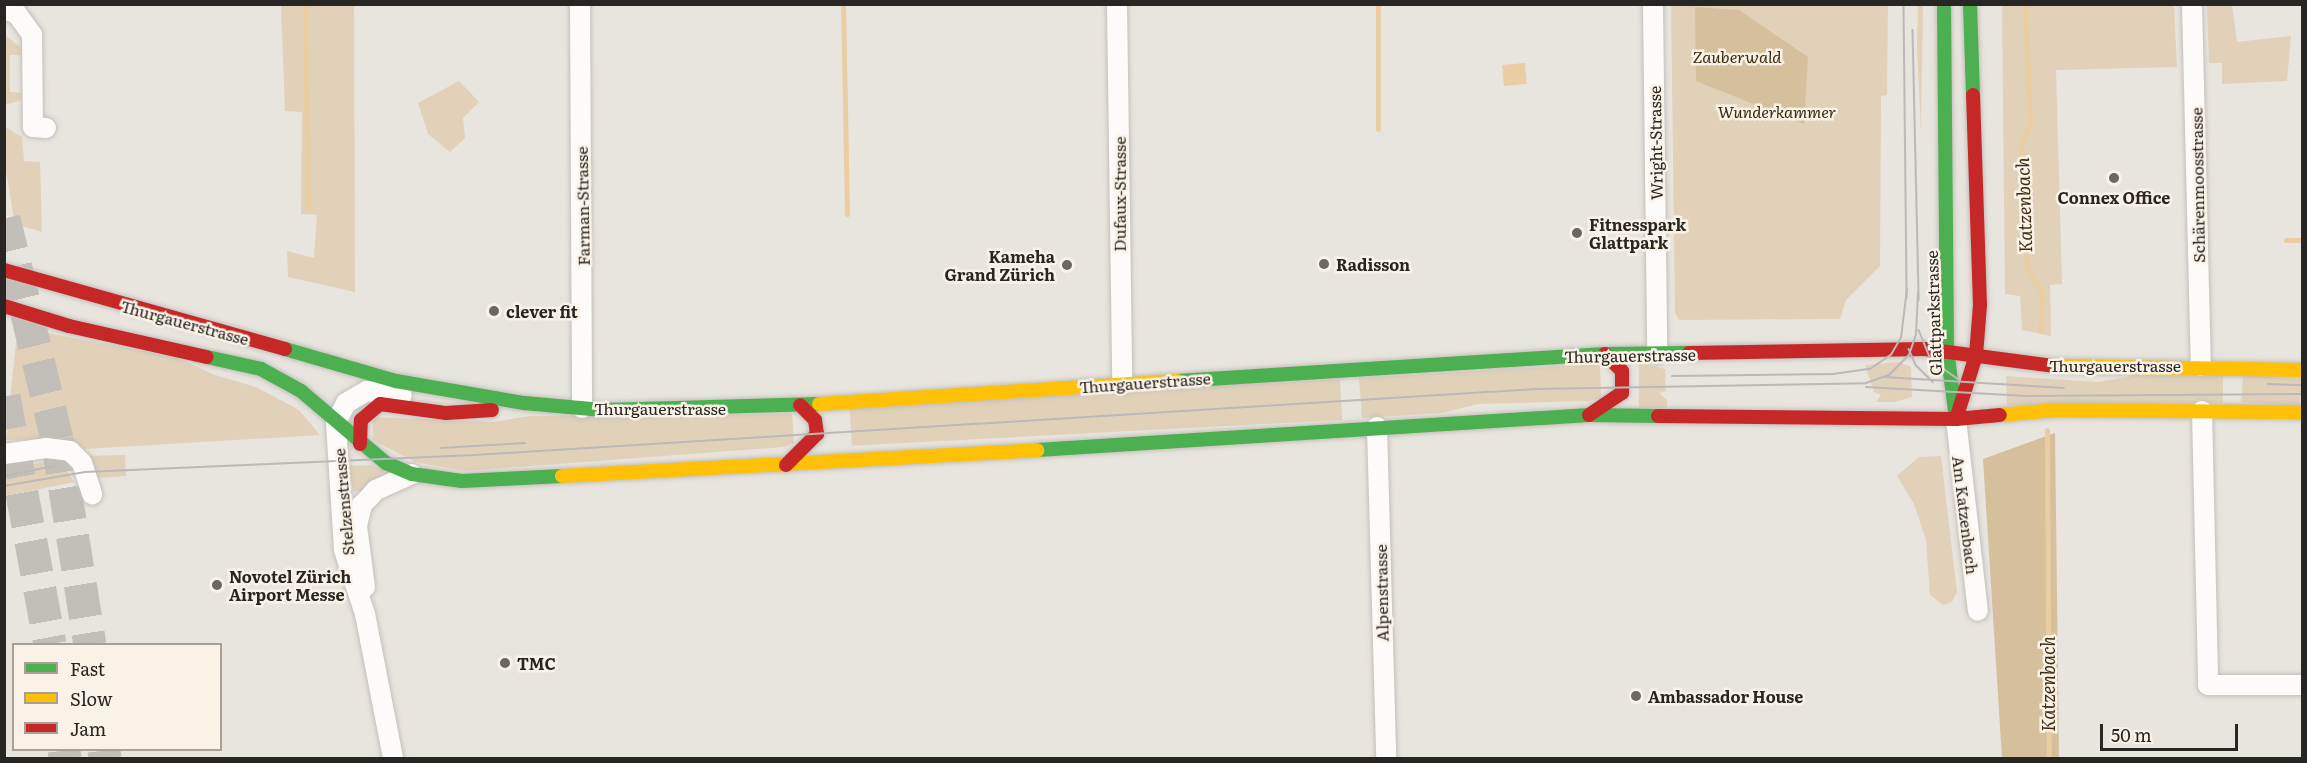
<!DOCTYPE html>
<meta charset="utf-8">
<style>
body{margin:0}
#map{position:relative;width:2307px;height:763px;overflow:hidden;background:#e8e4de;font-family:Literata,serif}
div>[style]{position:absolute}
[style*='--x']{left:calc(var(--x)*1px);top:calc(var(--y)*1px);width:calc(var(--w)*1px);rotate:calc(var(--a)*1deg)}
.green>*{inset:0;background:#e1d1b9;transform-origin:0 0}
.forest>*{inset:0;background:#d6bf9d}
.water>*{inset:0;background:#eacda2;transform-origin:0 0}
.stream>*{height:5px;margin:-2.5px;padding:0 2.5px;transform-origin:2.5px;border-radius:2.5px;background:#eacda2}
.highway-tunnel>*{height:33px;margin-top:-16.5px;transform-origin:0;background:repeating-linear-gradient(90deg,#c2beb8 0 33px,transparent 0 49px)}
.roads{filter:drop-shadow(0 0 2px #c3c0bb) drop-shadow(0 0 2px #c3c0bb)}
.street>*{height:20px;margin:-10px;padding:0 10px;transform-origin:10px;border-radius:10px;background:#fcfbfa}
.fast>*{height:14px;margin:-7px;padding:0 7px;transform-origin:7px;border-radius:7px;background:#4caf50}
.slow>*{height:14px;margin:-7px;padding:0 7px;transform-origin:7px;border-radius:7px;background:#ffc107}
.jam>*{height:14px;margin:-7px;padding:0 7px;transform-origin:7px;border-radius:7px;background:#c62828}
.tram>*{height:1.5px;margin:-0.75px;padding:0 0.75px;transform-origin:0.75px;border-radius:0.75px;background:#bab9b7}
.dots>*{width:16px;height:16px;translate:-50% -50%;box-sizing:border-box;border:3px solid #faf2e7;border-radius:50%}
span{translate:-50% -50%;white-space:nowrap;text-align:center;line-height:1.15;-webkit-text-stroke:5px #faf2e7;paint-order:stroke}
.park-label{font-size:16px;color:#3a2a0f;font-style:italic}
.street-label{font-size:16px;color:#282622}
.poi-label{font-size:16px;color:#282622;font-weight:700}
.left{translate:0 -50%;text-align:left}
.right{translate:-100% -50%;text-align:right}
.water-label{font-size:18px;color:#3d2d12;font-style:italic}
.frame{position:absolute;inset:0;border:6px solid #282622;pointer-events:none}
.legend{position:absolute;left:12px;top:643px;width:210px;height:108px;box-sizing:border-box;background:#faf2e7;border:2px solid #a6a098;margin:0;padding:8px 10px;list-style:none;font-size:18px;color:#282622}
.legend li{display:flex;align-items:center;gap:12px;height:30px}
.legend b{width:30px;border:2px solid #a6a098}
.scale{position:absolute;left:2100px;top:724px;width:138px;height:27px;box-sizing:border-box;border:3px solid #282622;border-top:0;padding-left:8px;font-size:18px;line-height:21px;white-space:nowrap;color:#282622;-webkit-text-stroke:4px #faf2e7;paint-order:stroke}
</style>
<div id="map">
<div class="green">
<i style="clip-path:polygon(281px 5px,354px 5px,355px 292px,288px 277px,287px 251px,314px 258px,317px 215px,301px 214px,302px 112px,285px 111px)"></i>
<i style="clip-path:polygon(1671px 5px,1888px 5px,1887px 95px,1881px 96px,1880px 266px,1846px 300px,1840px 319px,1679px 320px,1675px 313px)"></i>
<i style="clip-path:polygon(1918px 5px,1923px 5px,1921px 131px,1917px 47px)"></i>
<i style="clip-path:polygon(2002px 5px,2174px 5px,2177px 67px,2056px 70px,2062px 284px,2050px 285px,2051px 336px,2022px 330px,2020px 296px,2005px 294px)"></i>
<i style="clip-path:polygon(2207px 5px,2232px 5px,2237px 42px,2291px 36px,2287px 81px,2222px 84px,2222px 63px,2209px 63px)"></i>
<i style="clip-path:polygon(5px 35px,19px 46px,22px 55px,10px 55px,10px 92px,22px 93px,21px 100px,5px 105px)"></i>
<i style="clip-path:polygon(459px 81px,479px 102px,463px 118px,465px 138px,450px 152px,428px 134px,418px 103px)"></i>
<i style="clip-path:polygon(5px 127px,22px 137px,24px 161px,40px 162px,42px 232px,15px 224px,5px 166px)"></i>
<i style="clip-path:polygon(31px 330px,175px 357px,215px 375px,256px 387px,299px 410px,320px 435px,85px 449px,66px 438px,6px 440px,16px 342px)"></i>
<i style="clip-path:polygon(1639px 362px,1665px 369px,1666px 391px,1659px 393px,1667px 400px,1667px 408px,1639px 408px)"></i>
<i style="clip-path:polygon(1899px 362px,1911px 367px,1912px 397px,1895px 402px,1876px 402px,1881px 395px,1874px 392px,1865px 365px)"></i>
<i style="clip-path:polygon(1600px 364px,1601px 398px,1590px 401px,1478px 404px,1442px 413px,1362px 418px,1359px 378px)"></i>
<i style="clip-path:polygon(2139px 375px,2223px 375px,2223px 403px,2007px 406px,2006px 376px,2098px 382px)"></i>
<i style="left:2243px;top:375px;width:59px;height:27px;rotate:4deg"></i>
<i style="left:1340px;top:379px;width:41px;height:491px;rotate:87deg"></i>
<i style="clip-path:polygon(792px 414px,794px 443px,784px 447px,464px 471px,415px 462px,373px 440px,373px 417px,494px 422px,529px 416px)"></i>
<i style="clip-path:polygon(125px 455px,126px 476px,96px 478px,88px 456px)"></i>
<i style="clip-path:polygon(1941px 456px,1957px 592px,1952px 602px,1943px 605px,1930px 595px,1926px 540px,1914px 504px,1897px 476px,1919px 457px)"></i>
<i style="clip-path:polygon(60px 459px,74px 482px,5px 496px,5px 470px)"></i>
<i style="clip-path:polygon(372px 465px,387px 473px,363px 491px,346px 491px,345px 466px)"></i>
</div>
<div class="forest">
<i style="clip-path:polygon(1695px 7px,1739px 10px,1808px 57px,1804px 124px,1696px 81px)"></i>
<i style="clip-path:polygon(2055px 433px,2059px 758px,2002px 758px,1983px 459px)"></i>
</div>
<div class="water">
<i style="left:1525px;top:63px;width:21px;height:23px;rotate:85deg"></i>
</div>
<div class="stream">
<i style="--x:305;--y:4;--w:204;--a:89.2"></i>
<i style="--x:843;--y:4;--w:210;--a:88.9"></i>
<i style="--x:2025;--y:4;--w:120;--a:87.6"></i>
<i style="--x:2030;--y:124;--w:20;--a:117"></i>
<i style="--x:2021;--y:142;--w:125;--a:87.3"></i>
<i style="--x:2027;--y:267;--w:30;--a:60"></i>
<i style="--x:2042;--y:293;--w:38;--a:92"></i>
<i style="--x:1378;--y:129;--w:125;--a:-90"></i>
<i style="--x:2286;--y:240;--w:16;--a:0"></i>
<i style="--x:2047;--y:430;--w:328;--a:89.7"></i>
</div>
<div class="highway-tunnel">
<i style="--x:4;--y:218;--w:227;--a:76.5"></i>
<i style="--x:57;--y:439;--w:208;--a:80.9"></i>
<i style="--x:4;--y:396;--w:252;--a:79.5"></i>
<i style="--x:64;--y:750;--w:8;--a:83"></i>
<i style="--x:104;--y:750;--w:8;--a:83"></i>
</div>
<div class="roads">
<div class="street">
<i style="--x:580;--y:4;--w:404;--a:89.7"></i>
<i style="--x:1117;--y:4;--w:380;--a:89.2"></i>
<i style="--x:1653;--y:4;--w:350;--a:89.3"></i>
<i style="--x:2192;--y:4;--w:362;--a:88.6"></i>
<i style="--x:4;--y:9;--w:14;--a:21"></i>
<i style="--x:17;--y:14;--w:26;--a:54"></i>
<i style="--x:32;--y:35;--w:92;--a:89.4"></i>
<i style="--x:33;--y:127;--w:13;--a:4"></i>
<i style="--x:2202;--y:411;--w:274;--a:88.7"></i>
<i style="--x:2208;--y:685;--w:94;--a:0"></i>
<i style="--x:1956;--y:419;--w:193;--a:83.5"></i>
<i style="--x:1377;--y:427;--w:331;--a:88.4"></i>
<i style="--x:4;--y:454;--w:42;--a:-8.1"></i>
<i style="--x:46;--y:448;--w:24;--a:7"></i>
<i style="--x:70;--y:451;--w:17;--a:45"></i>
<i style="--x:82;--y:463;--w:33;--a:72"></i>
<i style="--x:365;--y:587;--w:62;--a:-97.5"></i>
<i style="--x:357;--y:526;--w:22;--a:-77"></i>
<i style="--x:362;--y:505;--w:21;--a:-47"></i>
<i style="--x:376;--y:490;--w:39;--a:-24"></i>
<i style="--x:393;--y:758;--w:147;--a:-101"></i>
<i style="--x:365;--y:614;--w:67;--a:-108.2"></i>
<i style="--x:344;--y:550;--w:128;--a:-93.6"></i>
<i style="--x:336;--y:422;--w:21;--a:-62"></i>
<i style="--x:346;--y:403;--w:24;--a:-30"></i>
<i style="--x:367;--y:391;--w:35;--a:7"></i>
</div>
<div class="fast">
<i style="--x:1944;--y:4;--w:346;--a:89.5"></i>
<i style="--x:1947;--y:350;--w:62;--a:82.5"></i>
<i style="--x:1970;--y:4;--w:91;--a:88.1"></i>
<i style="--x:285;--y:349;--w:116;--a:16.1"></i>
<i style="--x:396;--y:381;--w:130;--a:9.8"></i>
<i style="--x:524;--y:403;--w:79;--a:5.1"></i>
<i style="--x:603;--y:410;--w:216;--a:-1.6"></i>
<i style="--x:207;--y:357;--w:55;--a:12.5"></i>
<i style="--x:261;--y:369;--w:46;--a:28.8"></i>
<i style="--x:301;--y:391;--w:111;--a:40.3"></i>
<i style="--x:386;--y:463;--w:28;--a:23"></i>
<i style="--x:412;--y:474;--w:50;--a:8"></i>
<i style="--x:462;--y:481;--w:100;--a:-2.9"></i>
<i style="--x:1177;--y:381;--w:429;--a:-3.6"></i>
<i style="--x:1605;--y:354;--w:84;--a:-0.7"></i>
<i style="--x:1037;--y:450;--w:553;--a:-3.63"></i>
<i style="--x:1589;--y:415;--w:69;--a:0.8"></i>
</div>
<div class="slow">
<i style="--x:2055;--y:366;--w:247;--a:0.9"></i>
<i style="--x:819;--y:404;--w:359;--a:-3.7"></i>
<i style="--x:2000;--y:415;--w:56;--a:-5.1"></i>
<i style="--x:2056;--y:410;--w:246;--a:0.5"></i>
<i style="--x:562;--y:476;--w:476;--a:-3.1"></i>
</div>
<div class="jam">
<i style="--x:4;--y:270;--w:292;--a:15.7"></i>
<i style="--x:4;--y:306;--w:68;--a:17.1"></i>
<i style="--x:69;--y:326;--w:141;--a:12.7"></i>
<i style="--x:1689;--y:353;--w:236;--a:-1"></i>
<i style="--x:1925;--y:349;--w:131;--a:7.5"></i>
<i style="--x:1589;--y:415;--w:40;--a:-34"></i>
<i style="--x:1622;--y:393;--w:22;--a:-90"></i>
<i style="--x:1622;--y:371;--w:24;--a:-135"></i>
<i style="--x:1658;--y:416;--w:298;--a:0.6"></i>
<i style="--x:1956;--y:419;--w:44;--a:-5.2"></i>
<i style="--x:1956;--y:419;--w:67;--a:-72.6"></i>
<i style="--x:1976;--y:355;--w:50;--a:-85.4"></i>
<i style="--x:1980;--y:305;--w:210;--a:-91.9"></i>
<i style="--x:360;--y:444;--w:24;--a:-88"></i>
<i style="--x:361;--y:420;--w:25;--a:-40"></i>
<i style="--x:380;--y:404;--w:67;--a:7.8"></i>
<i style="--x:446;--y:413;--w:46;--a:-3.7"></i>
<i style="--x:786;--y:465;--w:44;--a:-45"></i>
<i style="--x:817;--y:434;--w:14;--a:-98"></i>
<i style="--x:815;--y:420;--w:21;--a:-135"></i>
</div>
</div>
<div class="tram">
<i style="--x:1904;--y:4;--w:294;--a:89.4"></i>
<i style="--x:1913;--y:30;--w:270;--a:88.7"></i>
<i style="--x:1919;--y:330;--w:32;--a:68"></i>
<i style="--x:1931;--y:360;--w:33;--a:35"></i>
<i style="--x:1909;--y:349;--w:17;--a:66"></i>
<i style="--x:1916;--y:365;--w:24;--a:45"></i>
<i style="--x:1672;--y:376;--w:161;--a:-0.7"></i>
<i style="--x:1833;--y:374;--w:37;--a:-8"></i>
<i style="--x:1870;--y:369;--w:25;--a:-34"></i>
<i style="--x:1891;--y:355;--w:20;--a:-60"></i>
<i style="--x:1901;--y:338;--w:49;--a:-83"></i>
<i style="--x:1884;--y:377;--w:180;--a:3.5"></i>
<i style="--x:2268;--y:384;--w:34;--a:2"></i>
<i style="--x:1866;--y:387;--w:160;--a:3.2"></i>
<i style="--x:2026;--y:396;--w:276;--a:-0.4"></i>
<i style="--x:441;--y:448;--w:84;--a:-3.4"></i>
<i style="--x:4;--y:476;--w:51;--a:-11.3"></i>
<i style="--x:4;--y:486;--w:82;--a:-9.8"></i>
<i style="--x:85;--y:472;--w:390;--a:-2.5"></i>
<i style="--x:475;--y:455;--w:1063;--a:-3.56"></i>
<i style="--x:1536;--y:389;--w:330;--a:-1"></i>
<i style="--x:1866;--y:383;--w:24;--a:-19"></i>
<i style="--x:1889;--y:375;--w:28;--a:-45"></i>
<i style="--x:1909;--y:355;--w:21;--a:-71"></i>
<i style="--x:1916;--y:335;--w:42;--a:-87.3"></i>
</div>
<div class="dots">
<i style="left:2114px;top:178px;background:#6b6864"></i>
<i style="left:1577px;top:233px;background:#6b6864"></i>
<i style="left:1324px;top:264px;background:#6b6864"></i>
<i style="left:1067px;top:265px;background:#6b6864"></i>
<i style="left:494px;top:311px;background:#6b6864"></i>
<i style="left:217px;top:585px;background:#6b6864"></i>
<i style="left:505px;top:663px;background:#6b6864"></i>
<i style="left:1636px;top:696px;background:#6b6864"></i>
</div>
<div class="park-label">
<span style="left:1737px;top:56px">Zauberwald</span>
<span style="left:1777px;top:111px">Wunderkammer</span>
</div>
<div class="street-label">
<span style="left:1655px;top:143px;rotate:-91deg">Wright-Strasse</span>
<span style="left:2197px;top:185px;rotate:-91deg">Schärenmoosstrasse</span>
<span style="left:1119px;top:194px;rotate:-90deg">Dufaux-Strasse</span>
<span style="left:582px;top:206px;rotate:-91deg">Farman-Strasse</span>
<span style="left:1933px;top:313px;rotate:-92deg">Glattparkstrasse</span>
<span style="left:185px;top:322px;rotate:15deg">Thurgauerstrasse</span>
<span style="left:1630px;top:355px;rotate:-1deg">Thurgauerstrasse</span>
<span style="left:2115px;top:365px">Thurgauerstrasse</span>
<span style="left:1145px;top:382px;rotate:-4deg">Thurgauerstrasse</span>
<span style="left:660px;top:408px">Thurgauerstrasse</span>
<span style="left:343px;top:502px;rotate:-95deg">Stelzenstrasse</span>
<span style="left:1966px;top:515px;rotate:83deg">Am Katzenbach</span>
<span style="left:1381px;top:593px;rotate:-91deg">Alpenstrasse</span>
</div>
<div class="poi-label">
<span style="left:2114px;top:197px">Connex Office</span>
<span class="left" style="left:1589px;top:233px">Fitnesspark<br>Glattpark</span>
<span class="right" style="left:1055px;top:265px">Kameha<br>Grand Zürich</span>
<span class="left" style="left:1336px;top:264px">Radisson</span>
<span class="left" style="left:506px;top:311px">clever fit</span>
<span class="left" style="left:229px;top:585px">Novotel Zürich<br>Airport Messe</span>
<span class="left" style="left:517px;top:663px">TMC</span>
<span class="left" style="left:1648px;top:696px">Ambassador House</span>
</div>
<div class="water-label">
<span style="left:2024px;top:205px;rotate:-92deg">Katzenbach</span>
<span style="left:2048px;top:684px;rotate:-90deg">Katzenbach</span>
</div>
<div class="frame"></div>
<ul class="legend">
<li><b style="height:8px;background:#4caf50"></b>Fast</li>
<li><b style="height:8px;background:#ffc107"></b>Slow</li>
<li><b style="height:8px;background:#c62828"></b>Jam</li>
</ul>
<div class="scale">50 m</div>
</div>
